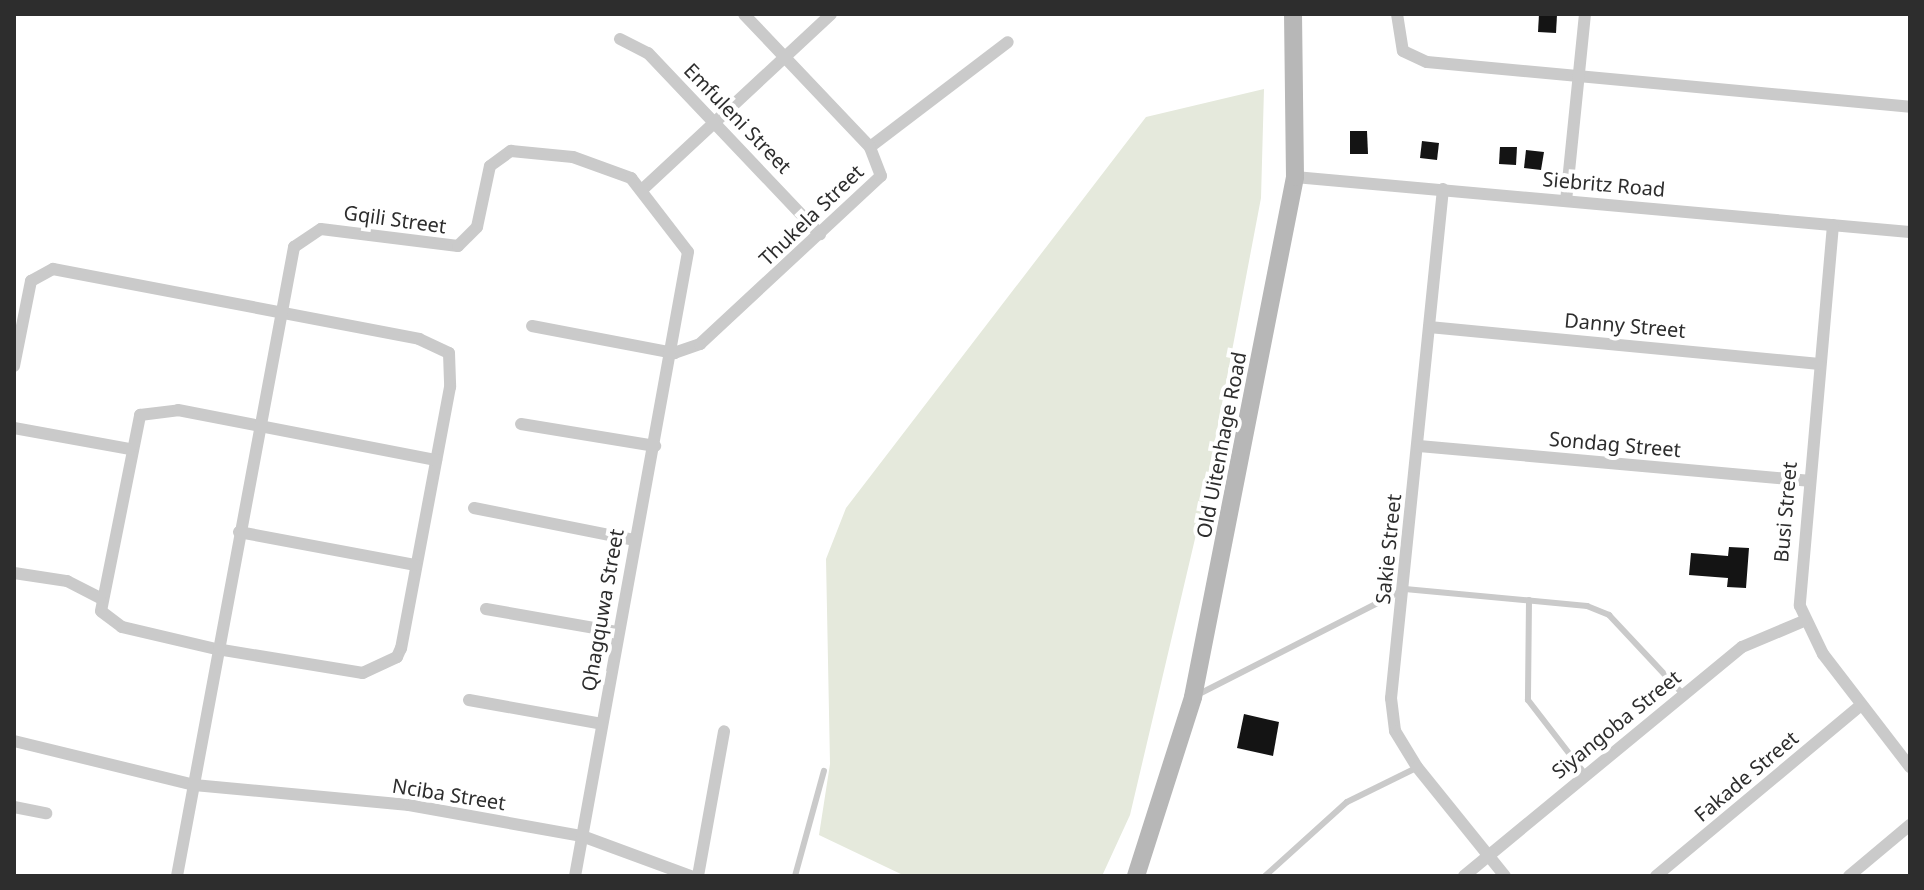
<!DOCTYPE html>
<html>
<head>
<meta charset="utf-8">
<style>
	body { margin:0 }
	#map { position:relative; width:1924px; height:890px; overflow:hidden; background:#fff; font-family:"Noto Sans",sans-serif }
	div>[style] { position:absolute }
	[style*='--x'] { left:calc(var(--x)*1px); top:calc(var(--y)*1px); width:calc(var(--w)*1px); rotate:calc(var(--a)*1deg) }
	.green>* { inset:0; background:#e5e9dc }
	.building>* { inset:0; background:#141414 }
	.lane>* { height:6px; margin:-3px; padding:0 3px; transform-origin:3px; border-radius:3px; background:#cacaca }
	.street>* { height:12px; margin:-6px; padding:0 6px; transform-origin:6px; border-radius:6px; background:#cacaca }
	.secondary>* { height:18px; margin:-9px; padding:0 9px; transform-origin:9px; border-radius:9px; background:#b7b7b7 }
	span { translate:-50% -50%; white-space:nowrap; text-align:center; line-height:1.15; -webkit-text-stroke:8px #fff; paint-order:stroke }
	.street-label { font-size:20px; color:#2d2d2d }
	.frame { position:absolute; inset:0; border:16px solid #2d2d2d; pointer-events:none }
</style>
</head>
<body>
<div id="map">
	<div class="green">
		<div style="clip-path:polygon(1264px 89px,1261px 198px,1202px 509px,1130px 815px,1102px 876px,905px 876px,819px 835px,830px 764px,826px 559px,846px 508px,1146px 117px)"></div>
	</div>
	<div class="building">
		<div style="clip-path:polygon(1539px 14px,1557px 15px,1556px 33px,1538px 32px)"></div>
		<div style="clip-path:polygon(1350px 131px,1367px 131px,1368px 154px,1350px 154px)"></div>
		<div style="clip-path:polygon(1422px 141px,1439px 143px,1437px 160px,1420px 158px)"></div>
		<div style="clip-path:polygon(1500px 147px,1517px 147px,1516px 165px,1499px 164px)"></div>
		<div style="clip-path:polygon(1526px 150px,1544px 152px,1541px 170px,1524px 168px)"></div>
		<div style="clip-path:polygon(1729px 547px,1749px 548px,1746px 588px,1727px 587px,1728px 578px,1689px 575px,1691px 553px,1728px 556px)"></div>
		<div style="clip-path:polygon(1244px 714px,1279px 722px,1273px 756px,1237px 748px)"></div>
	</div>
	<div class="lane">
		<div style="--x:1529;--y:600;--w:100;--a:90.6"></div>
		<div style="--x:1528;--y:700;--w:93;--a:52.4"></div>
		<div style="--x:1197;--y:695;--w:233;--a:-27"></div>
		<div style="--x:1405;--y:589;--w:183;--a:5.3"></div>
		<div style="--x:1587;--y:606;--w:24;--a:22"></div>
		<div style="--x:1609;--y:615;--w:108;--a:46.9"></div>
		<div style="--x:795;--y:876;--w:109;--a:-74.6"></div>
		<div style="--x:1265;--y:876;--w:110;--a:-42.1"></div>
		<div style="--x:1347;--y:802;--w:77;--a:-26.2"></div>
	</div>
	<div class="street">
		<div style="--x:1397;--y:14;--w:37;--a:81"></div>
		<div style="--x:1403;--y:51;--w:26;--a:25"></div>
		<div style="--x:1427;--y:62;--w:485;--a:5.3"></div>
		<div style="--x:620;--y:39;--w:31;--a:27"></div>
		<div style="--x:648;--y:53;--w:250;--a:46.5"></div>
		<div style="--x:870;--y:147;--w:173;--a:-37.3"></div>
		<div style="--x:1295;--y:177;--w:617;--a:5.11"></div>
		<div style="--x:644;--y:188;--w:255;--a:-42.9"></div>
		<div style="--x:1443;--y:189;--w:512;--a:95.83"></div>
		<div style="--x:1391;--y:698;--w:33;--a:83"></div>
		<div style="--x:1395;--y:731;--w:42;--a:58.6"></div>
		<div style="--x:1417;--y:767;--w:140;--a:51.1"></div>
		<div style="--x:1566;--y:201;--w:188;--a:-84.2"></div>
		<div style="--x:1833;--y:225;--w:382;--a:95"></div>
		<div style="--x:1800;--y:606;--w:53;--a:64.4"></div>
		<div style="--x:1823;--y:654;--w:143;--a:52.4"></div>
		<div style="--x:532;--y:326;--w:145;--a:10.8"></div>
		<div style="--x:674;--y:353;--w:28;--a:-19"></div>
		<div style="--x:700;--y:344;--w:247;--a:-42.9"></div>
		<div style="--x:881;--y:176;--w:31;--a:-111"></div>
		<div style="--x:870;--y:147;--w:183;--a:-133.5"></div>
		<div style="--x:1429;--y:327;--w:390;--a:5.4"></div>
		<div style="--x:14;--y:366;--w:87;--a:-78.7"></div>
		<div style="--x:31;--y:281;--w:25;--a:-29"></div>
		<div style="--x:53;--y:269;--w:373;--a:10.8"></div>
		<div style="--x:419;--y:339;--w:33;--a:25"></div>
		<div style="--x:449;--y:353;--w:34;--a:88"></div>
		<div style="--x:450;--y:387;--w:266;--a:100.6"></div>
		<div style="--x:401;--y:648;--w:10;--a:114"></div>
		<div style="--x:397;--y:657;--w:38;--a:155"></div>
		<div style="--x:363;--y:673;--w:149;--a:-170.7"></div>
		<div style="--x:216;--y:649;--w:97;--a:-166.8"></div>
		<div style="--x:122;--y:627;--w:26;--a:-143"></div>
		<div style="--x:101;--y:611;--w:200;--a:-78.7"></div>
		<div style="--x:140;--y:415;--w:38;--a:-7"></div>
		<div style="--x:178;--y:410;--w:263;--a:11"></div>
		<div style="--x:521;--y:424;--w:136;--a:9.3"></div>
		<div style="--x:14;--y:428;--w:117;--a:10.3"></div>
		<div style="--x:1419;--y:446;--w:391;--a:5.1"></div>
		<div style="--x:474;--y:508;--w:163;--a:11.3"></div>
		<div style="--x:239;--y:532;--w:180;--a:10.6"></div>
		<div style="--x:14;--y:573;--w:54;--a:8.6"></div>
		<div style="--x:67;--y:581;--w:37;--a:27"></div>
		<div style="--x:486;--y:609;--w:134;--a:9.9"></div>
		<div style="--x:469;--y:700;--w:135;--a:10.2"></div>
		<div style="--x:14;--y:741;--w:185;--a:13.7"></div>
		<div style="--x:194;--y:785;--w:216;--a:5.3"></div>
		<div style="--x:409;--y:805;--w:176;--a:10.2"></div>
		<div style="--x:582;--y:836;--w:116;--a:20.2"></div>
		<div style="--x:14;--y:807;--w:33;--a:11"></div>
		<div style="--x:177;--y:876;--w:640;--a:-79.46"></div>
		<div style="--x:294;--y:247;--w:32;--a:-34"></div>
		<div style="--x:321;--y:229;--w:138;--a:7.1"></div>
		<div style="--x:458;--y:246;--w:27;--a:-45"></div>
		<div style="--x:477;--y:227;--w:62;--a:-78"></div>
		<div style="--x:490;--y:166;--w:26;--a:-36"></div>
		<div style="--x:511;--y:151;--w:62;--a:5.5"></div>
		<div style="--x:573;--y:157;--w:62;--a:19.9"></div>
		<div style="--x:631;--y:178;--w:93;--a:52.4"></div>
		<div style="--x:688;--y:252;--w:634;--a:100.26"></div>
		<div style="--x:698;--y:876;--w:147;--a:-79.8"></div>
		<div style="--x:1464;--y:876;--w:360;--a:-39.5"></div>
		<div style="--x:1742;--y:647;--w:67;--a:-22.8"></div>
		<div style="--x:1656;--y:876;--w:266;--a:-39.8"></div>
		<div style="--x:1849;--y:876;--w:80;--a:-39.9"></div>
	</div>
	<div class="secondary">
		<div style="--x:1136;--y:876;--w:188;--a:-72.3"></div>
		<div style="--x:1193;--y:697;--w:530;--a:-78.9"></div>
		<div style="--x:1295;--y:177;--w:163;--a:-90.7"></div>
	</div>
	<div class="street-label">
		<span style="left:738px;top:118px;rotate:46deg">Emfuleni Street</span>
		<span style="left:1604px;top:184px;rotate:5deg">Siebritz Road</span>
		<span style="left:811px;top:215px;rotate:-44deg">Thukela Street</span>
		<span style="left:395px;top:219px;rotate:8deg">Gqili Street</span>
		<span style="left:1625px;top:325px;rotate:5deg">Danny Street</span>
		<span style="left:1615px;top:444px;rotate:5deg">Sondag Street</span>
		<span style="left:1221px;top:445px;rotate:-79deg">Old Uitenhage Road</span>
		<span style="left:1785px;top:512px;rotate:-85deg">Busi Street</span>
		<span style="left:1388px;top:549px;rotate:-84deg">Sakie Street</span>
		<span style="left:602px;top:610px;rotate:-80deg">Qhagquwa Street</span>
		<span style="left:1616px;top:724px;rotate:-39deg">Siyangoba Street</span>
		<span style="left:1746px;top:776px;rotate:-40deg">Fakade Street</span>
		<span style="left:449px;top:794px;rotate:9deg">Nciba Street</span>
	</div>
	<div class="frame"></div>
</div>
</body>
</html>
